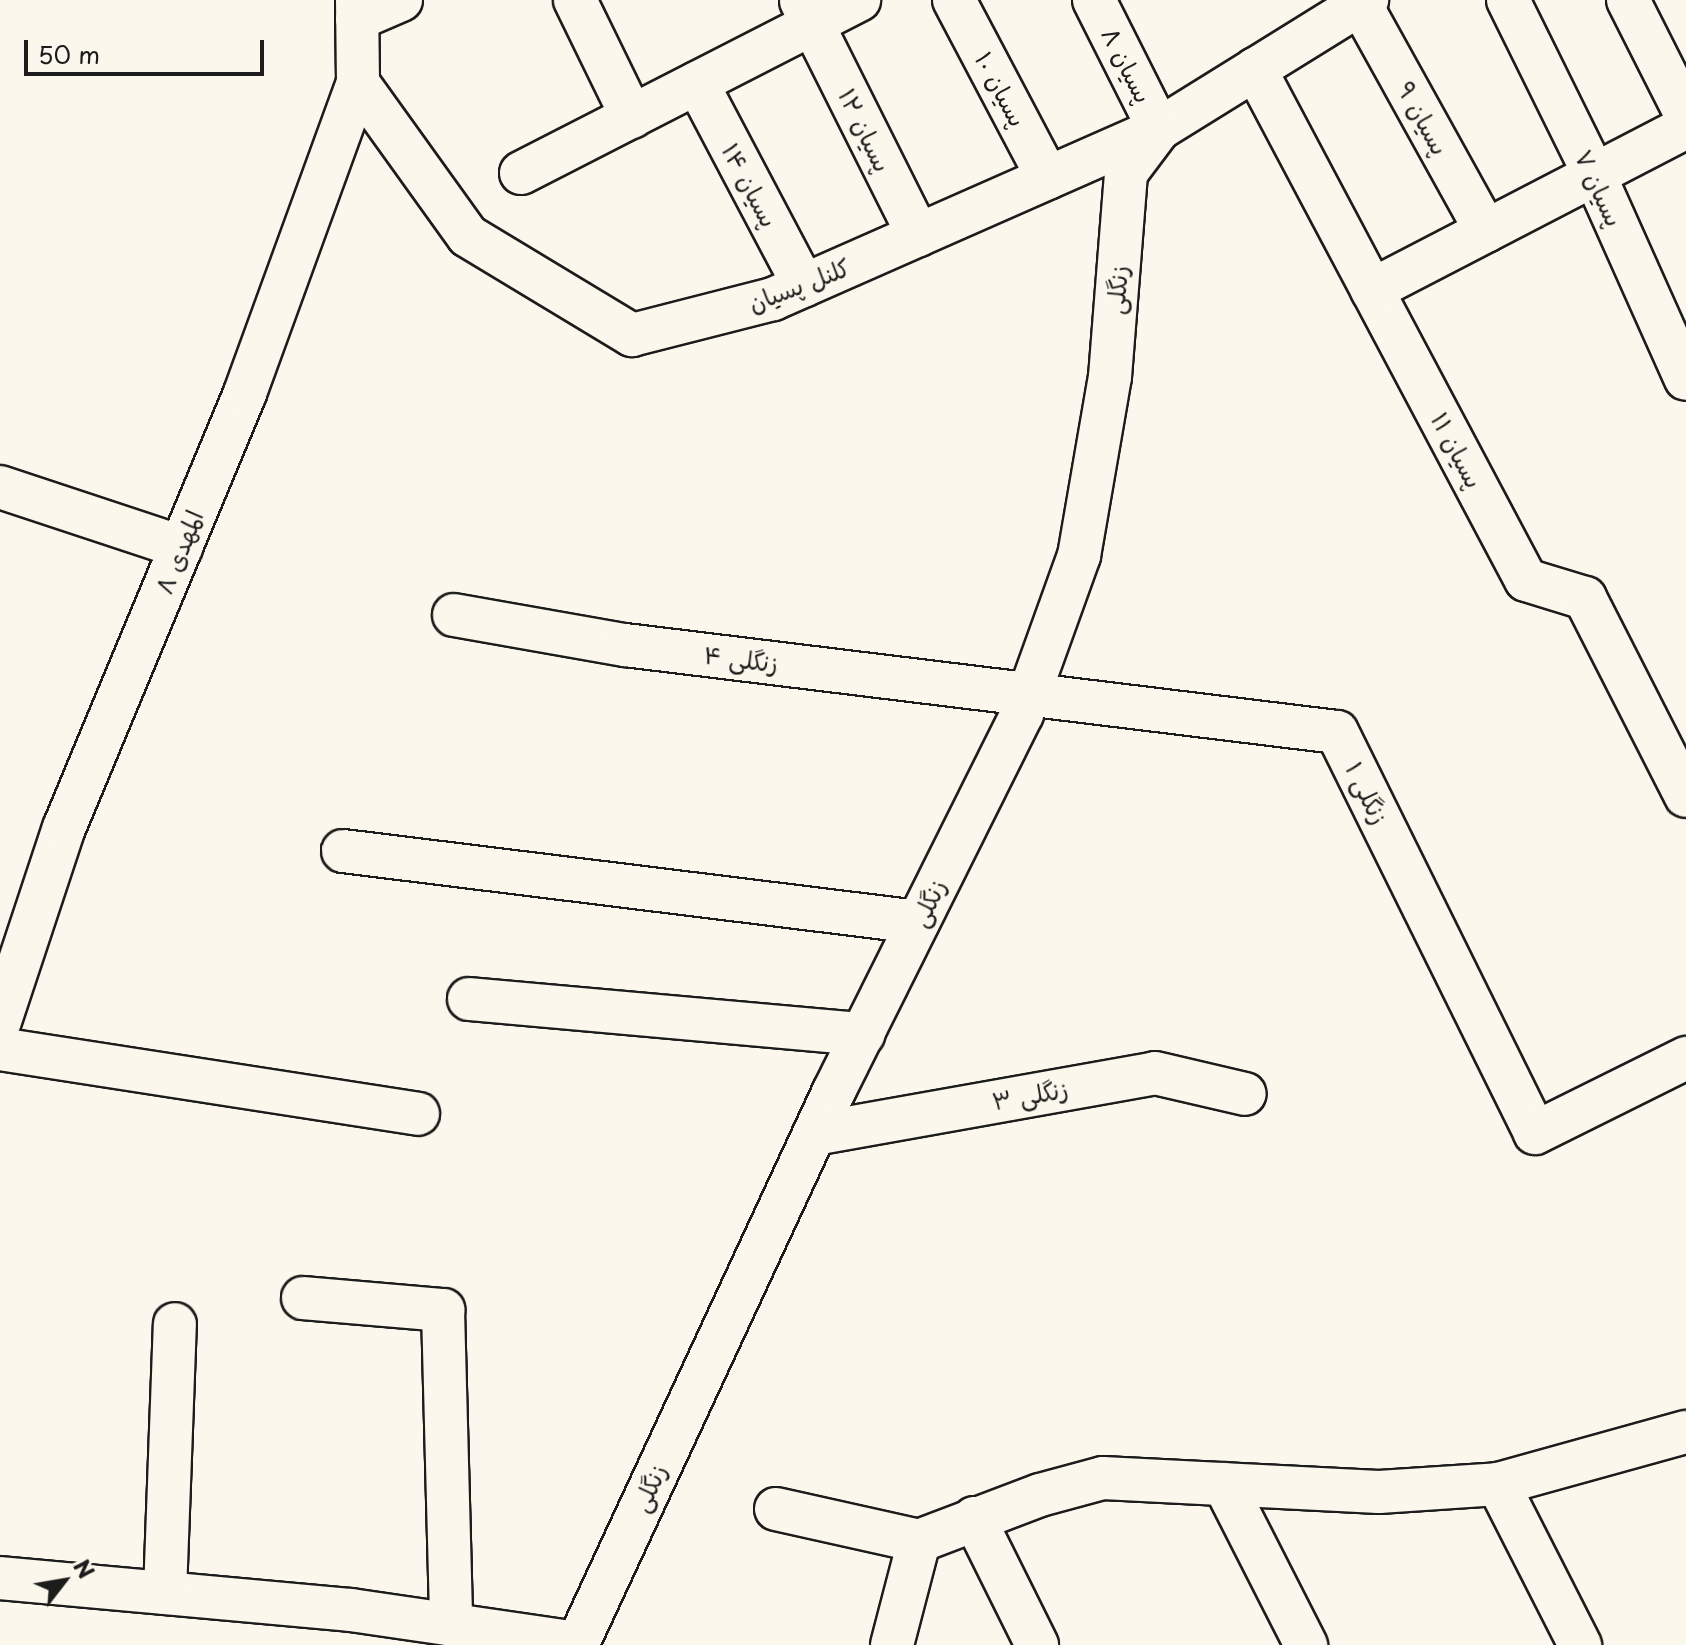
<!DOCTYPE html>
<html>
<head>
<meta charset="utf-8">
<style>
	body { margin:0 }
	#map { position:relative; width:1686px; height:1645px; overflow:hidden; background:#fbf7ec; font-family:"Playpen Sans","Playpen Sans Arabic",sans-serif }
	div>[style] { position:absolute }
	[style*='--x'] { left:calc(var(--x)*1px); top:calc(var(--y)*1px); width:calc(var(--w)*1px); rotate:calc(var(--a)*1deg) }
	.roads { filter:drop-shadow(2px 0 #1c1c1c) drop-shadow(-2px 0 #1c1c1c) drop-shadow(0 2px #1c1c1c) drop-shadow(0 -2px #1c1c1c) }
	.minor>* { height:42px; margin:-21px; padding:0 21px; transform-origin:21px; border-radius:21px; background:#fbf7ec }
	span { translate:-50% -50%; white-space:nowrap; text-align:center; line-height:1.15; -webkit-text-stroke:6px #fbf7ec; paint-order:stroke }
	.street-label { font-size:24px; color:#1c1c1c }
	.north { position:absolute; left:24px; top:1541px; width:80px; height:80px; -webkit-text-stroke:6px #fbf7ec; paint-order:stroke; rotate:59deg; font-size:22px; font-weight:700; line-height:32px; text-align:center; color:#1c1c1c }
	.north::after { content:''; display:block; margin:auto; width:28px; height:36px; background:#1c1c1c; clip-path:polygon(50% 0,100% 100%,50% 72%,0 100%) }
	.scale { position:absolute; left:24px; top:40px; width:240px; height:36px; box-sizing:border-box; border:4px solid #1c1c1c; border-top:0; padding-left:10px; font-size:24px; line-height:28px; white-space:nowrap; color:#1c1c1c; -webkit-text-stroke:6px #fbf7ec; paint-order:stroke }
</style>
</head>
<body>
<div id="map">
	<div class="roads">
		<div class="minor">
			<div style="--x:357;--y:0;--w:83;--a:89.3"></div>
			<div style="--x:358;--y:83;--w:188;--a:54.3"></div>
			<div style="--x:468;--y:236;--w:192;--a:31.1"></div>
			<div style="--x:632;--y:335;--w:146;--a:-14.3"></div>
			<div style="--x:773;--y:299;--w:422;--a:-23.8"></div>
			<div style="--x:1159;--y:129;--w:245;--a:-31.8"></div>
			<div style="--x:575;--y:0;--w:130;--a:64"></div>
			<div style="--x:954;--y:0;--w:201;--a:62.2"></div>
			<div style="--x:1094;--y:0;--w:144;--a:63.3"></div>
			<div style="--x:1358;--y:0;--w:264;--a:61"></div>
			<div style="--x:1508;--y:0;--w:196;--a:63.7"></div>
			<div style="--x:1595;--y:176;--w:222;--a:65.9"></div>
			<div style="--x:1628;--y:0;--w:129;--a:63.2"></div>
			<div style="--x:801;--y:1;--w:262;--a:63.4"></div>
			<div style="--x:357;--y:19;--w:48;--a:-23.4"></div>
			<div style="--x:1255;--y:69;--w:578;--a:62.06"></div>
			<div style="--x:1526;--y:580;--w:62;--a:17"></div>
			<div style="--x:1585;--y:598;--w:222;--a:63"></div>
			<div style="--x:697;--y:83;--w:229;--a:62.2"></div>
			<div style="--x:521;--y:173;--w:380;--a:-27.1"></div>
			<div style="--x:1372;--y:290;--w:354;--a:-27.4"></div>
			<div style="--x:0;--y:487;--w:191;--a:18.3"></div>
			<div style="--x:454;--y:615;--w:174;--a:10"></div>
			<div style="--x:625;--y:645;--w:717;--a:6.97"></div>
			<div style="--x:1337;--y:732;--w:447;--a:63.7"></div>
			<div style="--x:1535;--y:1133;--w:169;--a:-26.4"></div>
			<div style="--x:343;--y:851;--w:579;--a:7.04"></div>
			<div style="--x:469;--y:999;--w:396;--a:5.1"></div>
			<div style="--x:0;--y:1021;--w:203;--a:-71.7"></div>
			<div style="--x:64;--y:828;--w:471;--a:-67.4"></div>
			<div style="--x:245;--y:393;--w:330;--a:-70"></div>
			<div style="--x:0;--y:1049;--w:423;--a:8.8"></div>
			<div style="--x:814;--y:1134;--w:346;--a:-10.1"></div>
			<div style="--x:1155;--y:1073;--w:92;--a:13.1"></div>
			<div style="--x:303;--y:1298;--w:141;--a:4.9"></div>
			<div style="--x:443;--y:1310;--w:315;--a:88.5"></div>
			<div style="--x:1224;--y:1484;--w:181;--a:63"></div>
			<div style="--x:1498;--y:1484;--w:181;--a:63"></div>
			<div style="--x:776;--y:1509;--w:147;--a:12.6"></div>
			<div style="--x:919;--y:1541;--w:129;--a:-20.8"></div>
			<div style="--x:1040;--y:1495;--w:65;--a:-15.1"></div>
			<div style="--x:1103;--y:1478;--w:276;--a:2.9"></div>
			<div style="--x:1379;--y:1492;--w:119;--a:-3.8"></div>
			<div style="--x:1498;--y:1484;--w:195;--a:-15.5"></div>
			<div style="--x:974;--y:1518;--w:142;--a:63.6"></div>
			<div style="--x:0;--y:1578;--w:352;--a:5.2"></div>
			<div style="--x:351;--y:1610;--w:228;--a:8.3"></div>
			<div style="--x:165;--y:1593;--w:269;--a:-87.9"></div>
			<div style="--x:577;--y:1645;--w:611;--a:-65.11"></div>
			<div style="--x:834;--y:1091;--w:421;--a:-63.5"></div>
			<div style="--x:1022;--y:714;--w:168;--a:-70.2"></div>
			<div style="--x:1079;--y:556;--w:182;--a:-80.2"></div>
			<div style="--x:1110;--y:377;--w:205;--a:-85.5"></div>
			<div style="--x:1126;--y:173;--w:55;--a:-53.1"></div>
			<div style="--x:892;--y:1645;--w:107;--a:-75.4"></div>
		</div>
	</div>
	<div class="street-label">
		<span style="left:1127px;top:65px;rotate:63deg">پسیان ۸</span>
		<span style="left:1001px;top:89px;rotate:62deg">پسیان ۱۰</span>
		<span style="left:1423px;top:118px;rotate:61deg">پسیان ۹</span>
		<span style="left:865px;top:130px;rotate:64deg">پسیان ۱۲</span>
		<span style="left:750px;top:185px;rotate:62deg">پسیان ۱۴</span>
		<span style="left:1599px;top:188px;rotate:65deg">پسیان ۷</span>
		<span style="left:799px;top:285px;rotate:-21deg">کلنل پسیان</span>
		<span style="left:1117px;top:290px;rotate:-85deg">زنگلی</span>
		<span style="left:1457px;top:450px;rotate:62deg">پسیان ۱۱</span>
		<span style="left:179px;top:552px;rotate:-68deg">المهدی ۸</span>
		<span style="left:741px;top:659px;rotate:7deg">زنگلی ۴</span>
		<span style="left:1367px;top:793px;rotate:64deg">زنگلی ۱</span>
		<span style="left:928px;top:903px;rotate:-64deg">زنگلی</span>
		<span style="left:1030px;top:1095px;rotate:-10deg">زنگلی ۳</span>
		<span style="left:649px;top:1488px;rotate:-65deg">زنگلی</span>
	</div>
	<div class="north">N</div>
	<div class="scale">50 m</div>
</div>
</body>
</html>
